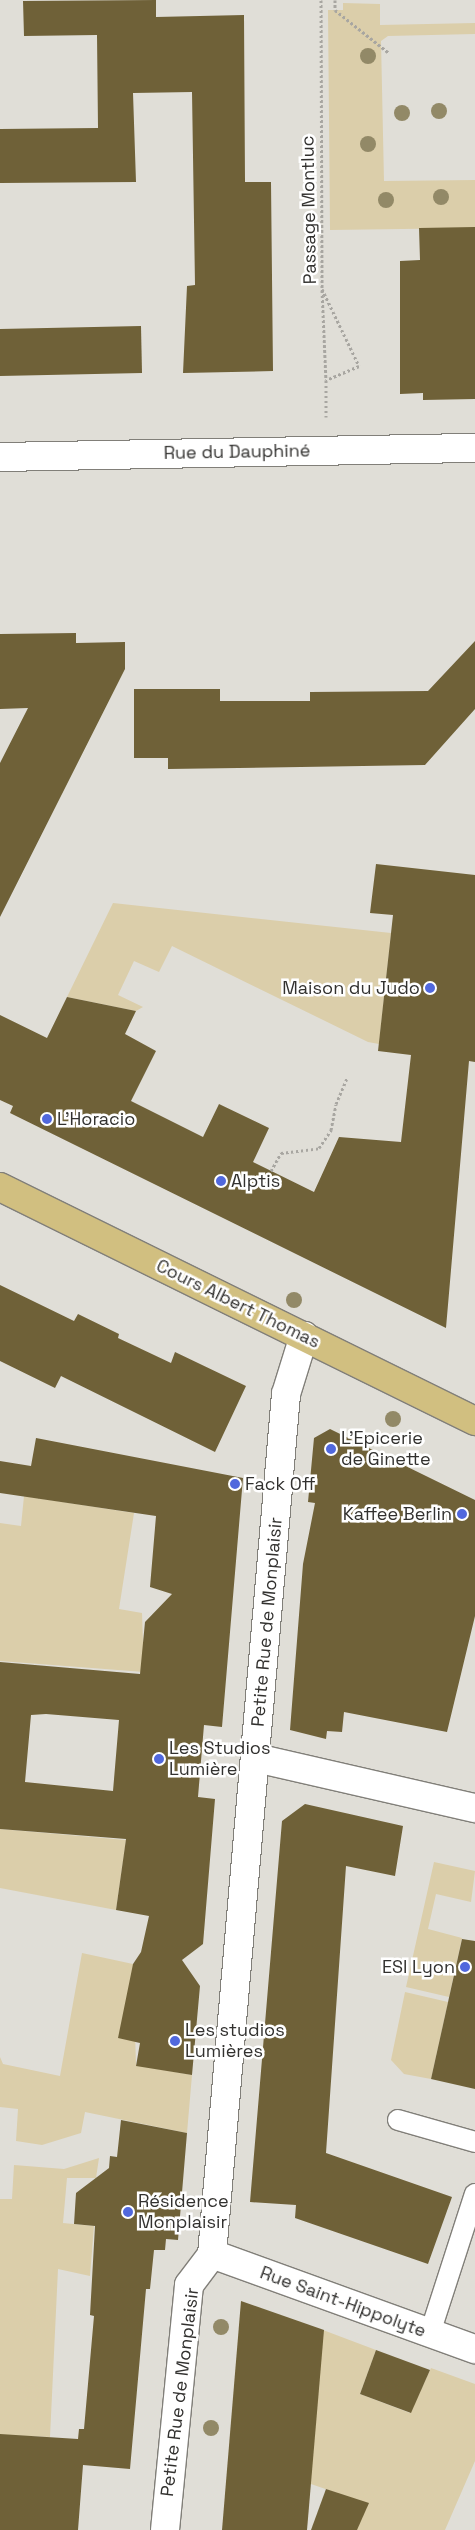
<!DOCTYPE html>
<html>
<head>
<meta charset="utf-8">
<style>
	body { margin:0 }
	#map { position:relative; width:475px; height:2530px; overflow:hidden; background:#e0ded7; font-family:"Space Grotesk",sans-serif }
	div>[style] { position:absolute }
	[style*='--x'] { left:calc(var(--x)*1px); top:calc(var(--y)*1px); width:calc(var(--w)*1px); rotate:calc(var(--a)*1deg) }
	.green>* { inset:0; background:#dbceaa }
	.building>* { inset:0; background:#6f6138 }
	.path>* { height:3px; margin-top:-1.5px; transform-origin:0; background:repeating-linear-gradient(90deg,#a8a6a1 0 2.5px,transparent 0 5px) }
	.roads { filter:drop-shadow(1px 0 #817f79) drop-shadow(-1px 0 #817f79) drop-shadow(0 1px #817f79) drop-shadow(0 -1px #817f79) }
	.lane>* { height:20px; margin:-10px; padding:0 10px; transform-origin:10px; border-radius:10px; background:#fff }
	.street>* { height:28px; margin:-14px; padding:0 14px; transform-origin:14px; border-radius:14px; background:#fff }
	.secondary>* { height:28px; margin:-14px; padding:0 14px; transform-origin:14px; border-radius:14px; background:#fff }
	.primary>* { height:28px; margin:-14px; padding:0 14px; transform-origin:14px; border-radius:14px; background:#d1bf80 }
	.trees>* { width:16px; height:16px; margin:-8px; border-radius:50%; background:#928967 }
	.dots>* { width:14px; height:14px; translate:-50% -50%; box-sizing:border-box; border:2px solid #fff; border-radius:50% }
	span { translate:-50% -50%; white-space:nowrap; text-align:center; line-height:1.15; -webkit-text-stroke:5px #fff; paint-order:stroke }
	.street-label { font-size:18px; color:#32312f }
	.poi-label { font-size:18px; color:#32312f }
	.right { translate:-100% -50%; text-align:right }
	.left { translate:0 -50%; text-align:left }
</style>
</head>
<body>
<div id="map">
	<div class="green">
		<div style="clip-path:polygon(343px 3px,380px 4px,380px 25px,475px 23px,475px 34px,388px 36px,381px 41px,384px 181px,475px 180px,475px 228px,330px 230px,328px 10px,343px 10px)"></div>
		<div style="clip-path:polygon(113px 903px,391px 933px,379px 1044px,368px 1042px,172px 946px,159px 972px,134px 961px,118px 995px,143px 1007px,136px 1011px,67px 997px)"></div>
		<div style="clip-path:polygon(24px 1496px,134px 1513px,119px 1609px,142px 1613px,144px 1672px,0 1661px,0 1523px,21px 1526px)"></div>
		<div style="clip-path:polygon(0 1829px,126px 1840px,116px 1910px,0 1888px)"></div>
		<div style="clip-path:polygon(434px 1862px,475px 1871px,471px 1902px,436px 1894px,428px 1929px,462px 1938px,449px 1997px,406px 1987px)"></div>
		<div style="clip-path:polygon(82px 1953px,133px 1964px,136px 2065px,192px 2075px,187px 2133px,85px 2112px,81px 2133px,42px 2145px,16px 2141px,18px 2109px,0 2107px,0 2057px,3px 2064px,60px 2076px)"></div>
		<div style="clip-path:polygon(405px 1992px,448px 2002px,431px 2079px,404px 2074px,391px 2060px)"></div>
		<div style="clip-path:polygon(99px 2158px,96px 2178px,67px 2178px,63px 2223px,94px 2226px,90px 2276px,58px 2269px,50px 2437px,0 2435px,0 2199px,12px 2199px,14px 2165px,64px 2169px)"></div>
		<div style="clip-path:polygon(323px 2330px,376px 2350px,360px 2394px,410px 2413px,431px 2368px,475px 2384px,475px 2461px,445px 2530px,357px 2530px,337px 2493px,282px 2474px)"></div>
	</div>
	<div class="building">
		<div style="clip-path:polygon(156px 0,156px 17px,244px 15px,245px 182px,271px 182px,273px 371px,183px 373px,187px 286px,195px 285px,192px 92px,133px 93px,136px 182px,0 183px,0 129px,98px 128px,97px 35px,24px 36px,23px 1px)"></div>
		<div style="clip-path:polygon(475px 227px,475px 399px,423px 400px,423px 393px,400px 394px,400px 261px,420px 260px,419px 228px)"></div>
		<div style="clip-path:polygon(141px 326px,142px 373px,0 376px,0 329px)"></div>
		<div style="clip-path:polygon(76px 633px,76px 643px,125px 642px,125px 669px,0 917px,0 763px,28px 708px,0 709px,0 634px)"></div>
		<div style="clip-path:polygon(475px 641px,475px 709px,425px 765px,168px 769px,168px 758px,134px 758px,134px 689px,220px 689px,220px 701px,310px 701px,310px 692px,428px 691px)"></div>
		<div style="clip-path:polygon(376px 864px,475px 875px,475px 1062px,469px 1061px,446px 1328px,10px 1113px,13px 1106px,0 1100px,0 1015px,47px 1038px,67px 997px,136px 1011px,125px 1034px,156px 1051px,131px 1101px,203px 1137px,219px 1104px,269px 1128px,253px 1162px,314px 1192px,339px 1137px,401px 1142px,411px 1055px,378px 1051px,393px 915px,370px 913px)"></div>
		<div style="clip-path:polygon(0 1285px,74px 1321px,78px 1314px,119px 1334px,118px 1338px,171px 1363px,175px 1352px,246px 1386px,215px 1452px,61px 1376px,55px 1388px,0 1361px)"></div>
		<div style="clip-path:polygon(330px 1429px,475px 1500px,475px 1616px,447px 1732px,344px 1712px,342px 1732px,327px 1731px,326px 1739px,290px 1730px,303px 1564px,315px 1503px,308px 1502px,314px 1438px)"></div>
		<div style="clip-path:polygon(evenodd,36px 1438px,243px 1478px,222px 1727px,204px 1725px,198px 1797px,215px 1799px,203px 1944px,182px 1960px,200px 1986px,192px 2075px,136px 2066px,140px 2043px,118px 2038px,133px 1964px,141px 1952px,149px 1916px,116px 1910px,126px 1839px,0 1829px,0 1662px,140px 1674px,145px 1622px,172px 1594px,150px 1587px,156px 1516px,0 1493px,0 1461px,31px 1466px,36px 1438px,46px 1714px,119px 1720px,113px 1791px,25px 1782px,31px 1715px,46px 1714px)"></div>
		<div style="clip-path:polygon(305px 1804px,403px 1826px,395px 1876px,346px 1866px,326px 2153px,452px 2197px,428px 2264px,295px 2218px,296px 2205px,250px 2202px,282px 1821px)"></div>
		<div style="clip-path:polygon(462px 1939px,475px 1941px,475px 2089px,431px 2079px)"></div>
		<div style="clip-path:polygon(121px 2120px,187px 2133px,178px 2240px,166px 2239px,165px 2250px,154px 2250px,150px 2289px,146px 2289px,130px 2469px,83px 2465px,78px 2530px,0 2530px,0 2434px,78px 2439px,79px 2429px,84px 2429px,94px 2316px,90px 2315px,95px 2226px,74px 2224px,76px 2193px,109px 2168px,110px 2156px,117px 2157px)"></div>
		<div style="clip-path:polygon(241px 2301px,324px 2330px,307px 2530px,222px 2530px)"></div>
		<div style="clip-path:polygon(376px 2350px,430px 2370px,411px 2413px,360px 2394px)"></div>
		<div style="clip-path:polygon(326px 2489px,369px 2503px,357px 2530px,311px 2530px)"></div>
	</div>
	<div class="path">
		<div style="--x:321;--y:0;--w:289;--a:89.8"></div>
		<div style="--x:322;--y:289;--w:85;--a:64.3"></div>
		<div style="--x:359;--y:366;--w:36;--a:157"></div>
		<div style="--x:326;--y:380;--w:37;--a:90"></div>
		<div style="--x:335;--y:0;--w:10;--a:90"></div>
		<div style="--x:335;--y:10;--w:69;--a:38.5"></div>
		<div style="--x:322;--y:290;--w:90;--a:87.5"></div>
		<div style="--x:271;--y:1171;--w:21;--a:-61"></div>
		<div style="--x:281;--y:1153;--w:38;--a:-7"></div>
		<div style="--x:319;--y:1148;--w:22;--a:-56"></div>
		<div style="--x:331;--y:1130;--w:26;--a:-79"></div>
		<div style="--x:336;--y:1104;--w:28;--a:-67"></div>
	</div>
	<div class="roads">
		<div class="lane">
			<div style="--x:398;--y:2120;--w:80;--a:15.9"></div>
			<div style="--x:430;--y:2333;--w:146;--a:-72.1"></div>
		</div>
		<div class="street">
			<div style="--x:256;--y:1758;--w:225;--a:12.9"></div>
			<div style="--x:212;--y:2254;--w:280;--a:19.9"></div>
			<div style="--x:165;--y:2530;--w:246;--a:-84.4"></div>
			<div style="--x:189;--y:2285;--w:39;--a:-53"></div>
			<div style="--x:212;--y:2254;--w:863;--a:-85.08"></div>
			<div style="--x:286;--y:1394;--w:61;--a:-72.8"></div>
		</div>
		<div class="secondary">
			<div style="--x:0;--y:457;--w:475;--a:-1.1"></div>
		</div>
		<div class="primary">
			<div style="--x:0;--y:1187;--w:530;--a:26.23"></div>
		</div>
	</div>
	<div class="trees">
		<div style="left:368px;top:56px"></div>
		<div style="left:439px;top:111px"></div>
		<div style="left:402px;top:113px"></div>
		<div style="left:368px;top:144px"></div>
		<div style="left:441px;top:197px"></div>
		<div style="left:386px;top:200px"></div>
		<div style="left:294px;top:1300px"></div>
		<div style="left:393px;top:1419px"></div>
		<div style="left:221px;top:2327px"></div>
		<div style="left:211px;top:2428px"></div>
	</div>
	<div class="dots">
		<div style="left:430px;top:988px;background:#5168dd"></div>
		<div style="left:47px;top:1119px;background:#5168dd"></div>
		<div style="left:221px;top:1181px;background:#5168dd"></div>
		<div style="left:331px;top:1449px;background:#5168dd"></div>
		<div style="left:235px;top:1484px;background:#5168dd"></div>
		<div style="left:462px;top:1514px;background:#5168dd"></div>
		<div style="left:159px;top:1759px;background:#5168dd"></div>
		<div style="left:465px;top:1967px;background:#5168dd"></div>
		<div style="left:175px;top:2041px;background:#5168dd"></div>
		<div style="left:128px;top:2212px;background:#5168dd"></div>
	</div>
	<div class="street-label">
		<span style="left:309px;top:210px;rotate:-91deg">Passage Montluc</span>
		<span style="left:237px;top:452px;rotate:-1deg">Rue du Dauphiné</span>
		<span style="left:238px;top:1304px;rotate:26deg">Cours Albert Thomas</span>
		<span style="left:267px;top:1622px;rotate:-85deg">Petite Rue de Monplaisir</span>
		<span style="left:343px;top:2302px;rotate:20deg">Rue Saint-Hippolyte</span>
		<span style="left:180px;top:2392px;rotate:-83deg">Petite Rue de Monplaisir</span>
	</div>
	<div class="poi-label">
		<span class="right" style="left:420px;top:988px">Maison du Judo</span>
		<span class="left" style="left:57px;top:1119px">L'Horacio</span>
		<span class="left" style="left:231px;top:1181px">Alptis</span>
		<span class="left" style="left:341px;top:1449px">L'Epicerie<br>de Ginette</span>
		<span class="left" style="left:245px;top:1484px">Fack Off</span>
		<span class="right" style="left:452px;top:1514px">Kaffee Berlin</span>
		<span class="left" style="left:169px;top:1759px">Les Studios<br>Lumière</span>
		<span class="right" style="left:455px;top:1967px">ESI Lyon</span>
		<span class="left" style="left:185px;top:2041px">Les studios<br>Lumières</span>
		<span class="left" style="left:138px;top:2212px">Résidence<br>Monplaisir</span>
	</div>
</div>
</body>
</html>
